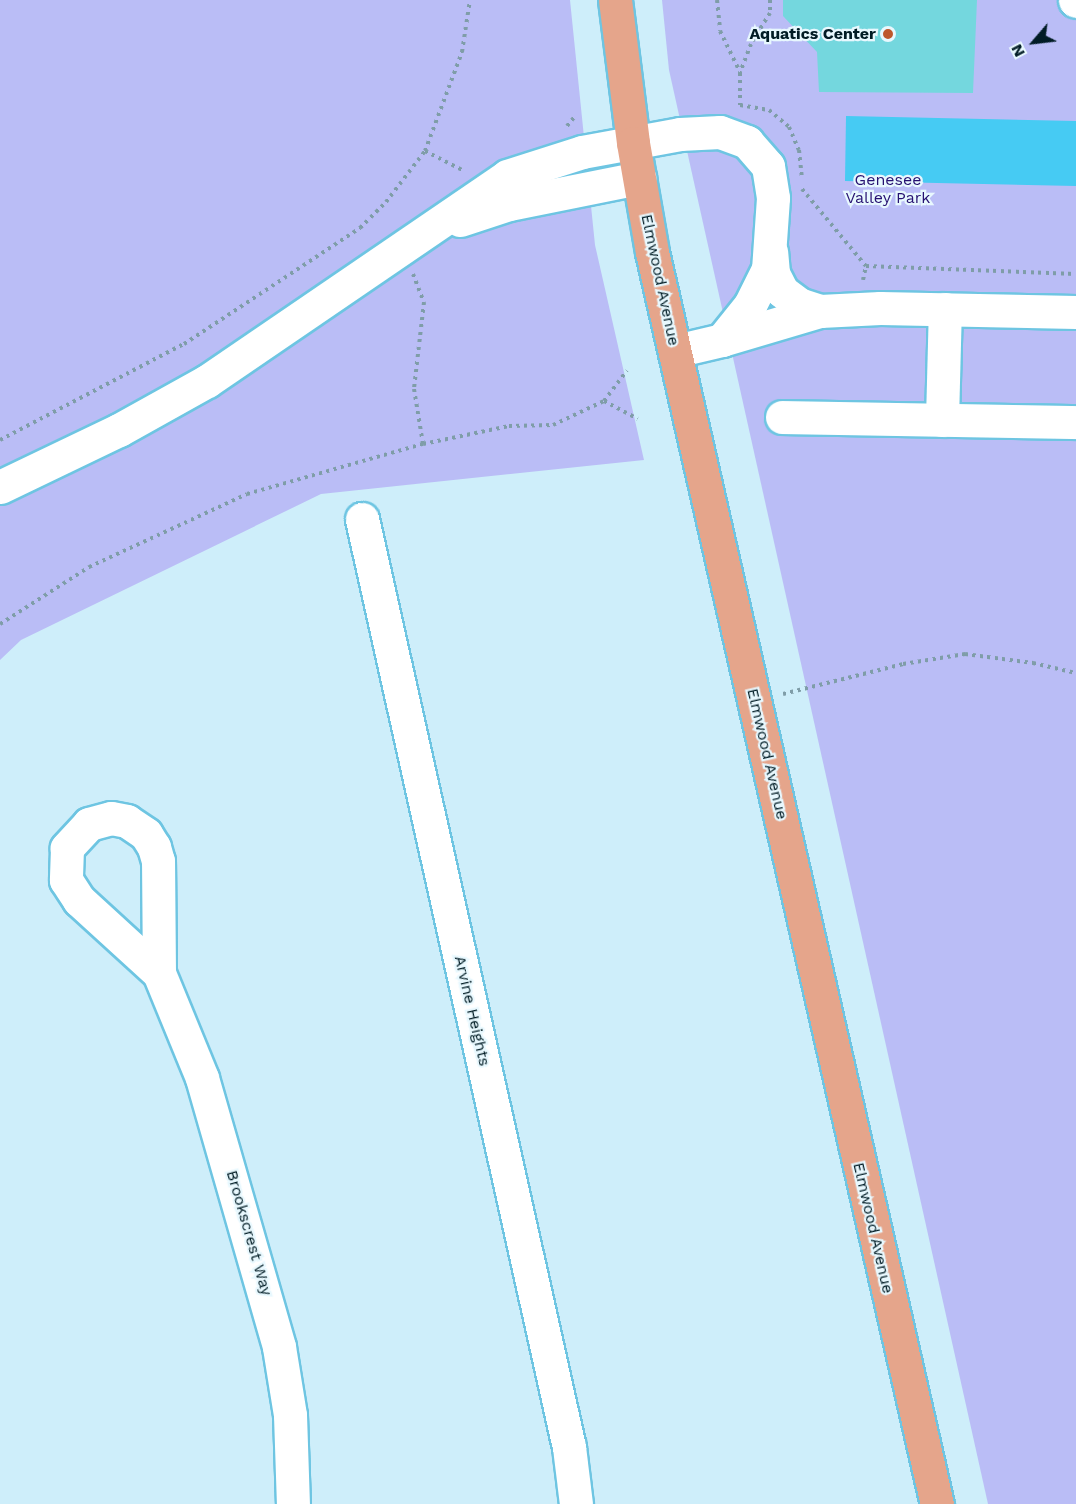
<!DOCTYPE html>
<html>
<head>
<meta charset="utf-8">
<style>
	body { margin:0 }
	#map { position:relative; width:1076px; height:1504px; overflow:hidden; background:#ceeefa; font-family:"Work Sans",sans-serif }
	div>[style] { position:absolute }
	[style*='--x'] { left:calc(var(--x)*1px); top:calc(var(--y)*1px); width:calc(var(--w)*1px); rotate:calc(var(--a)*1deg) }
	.green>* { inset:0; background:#babdf6 }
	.water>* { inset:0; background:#46cbf3 }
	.building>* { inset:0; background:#74d7de }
	.path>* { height:4px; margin-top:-2px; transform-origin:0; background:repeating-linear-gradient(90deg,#7f9da8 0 3px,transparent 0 7.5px) }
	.roads { filter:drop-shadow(2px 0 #6ec5e2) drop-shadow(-2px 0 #6ec5e2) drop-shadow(0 2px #6ec5e2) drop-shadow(0 -2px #6ec5e2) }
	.minor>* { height:33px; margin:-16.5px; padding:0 16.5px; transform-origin:16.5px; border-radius:16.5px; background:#fff }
	.major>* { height:33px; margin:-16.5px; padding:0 16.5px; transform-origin:16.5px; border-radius:16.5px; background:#e5a58b }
	.dots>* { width:16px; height:16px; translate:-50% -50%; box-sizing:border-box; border:3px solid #e8f8fe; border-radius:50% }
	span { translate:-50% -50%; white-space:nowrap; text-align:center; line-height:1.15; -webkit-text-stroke:4.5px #e8f8fe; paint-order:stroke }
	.poi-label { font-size:16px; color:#011c25; font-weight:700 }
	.right { translate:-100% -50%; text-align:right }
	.park-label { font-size:16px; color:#261171 }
	.street-label { font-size:16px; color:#011c25 }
	.north { position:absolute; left:1004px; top:12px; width:60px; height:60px; -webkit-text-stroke:4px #e8f8fe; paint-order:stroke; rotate:242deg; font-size:16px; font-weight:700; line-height:24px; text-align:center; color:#011c25 }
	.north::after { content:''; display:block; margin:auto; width:21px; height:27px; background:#011c25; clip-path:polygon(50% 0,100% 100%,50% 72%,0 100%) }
</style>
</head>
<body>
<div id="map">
	<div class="green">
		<div style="clip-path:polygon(0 0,570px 0,595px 245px,644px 460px,321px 494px,21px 640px,0 660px)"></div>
		<div style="clip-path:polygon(662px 0,1076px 0,1076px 1504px,988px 1504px,669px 70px)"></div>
	</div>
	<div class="water">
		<div style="clip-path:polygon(846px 116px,1076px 121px,1076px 186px,845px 181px)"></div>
	</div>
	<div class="building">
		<div style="clip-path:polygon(783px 0,977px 0,973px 93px,819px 92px,817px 52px,783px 16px)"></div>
	</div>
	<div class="path">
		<div style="--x:717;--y:0;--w:31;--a:84"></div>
		<div style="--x:720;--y:31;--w:46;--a:64"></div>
		<div style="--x:770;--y:0;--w:13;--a:90"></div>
		<div style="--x:770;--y:13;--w:36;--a:122"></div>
		<div style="--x:751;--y:44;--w:31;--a:111"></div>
		<div style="--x:740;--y:73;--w:32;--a:90"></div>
		<div style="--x:740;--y:105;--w:29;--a:10"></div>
		<div style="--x:769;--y:110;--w:26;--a:40"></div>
		<div style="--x:789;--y:127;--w:25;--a:67"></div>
		<div style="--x:799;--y:150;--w:27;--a:84"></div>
		<div style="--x:567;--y:126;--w:13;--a:-51"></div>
		<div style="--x:425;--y:151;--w:44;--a:27.1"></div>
		<div style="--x:802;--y:189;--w:100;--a:50.3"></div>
		<div style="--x:866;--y:266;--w:210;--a:2.2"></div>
		<div style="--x:413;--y:274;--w:30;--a:69"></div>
		<div style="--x:424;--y:302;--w:88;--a:96.6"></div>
		<div style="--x:414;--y:389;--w:56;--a:80.7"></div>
		<div style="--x:863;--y:280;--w:14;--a:-78"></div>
		<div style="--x:604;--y:401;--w:38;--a:-53"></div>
		<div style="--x:0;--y:440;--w:208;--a:-27.6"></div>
		<div style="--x:184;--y:344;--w:211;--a:-33.4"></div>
		<div style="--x:360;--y:228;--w:37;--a:-45"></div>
		<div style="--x:386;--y:202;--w:64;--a:-52.6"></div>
		<div style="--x:425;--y:151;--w:106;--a:-69.5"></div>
		<div style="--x:462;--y:52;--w:53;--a:-81.3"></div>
		<div style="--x:0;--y:624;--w:106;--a:-32.6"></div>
		<div style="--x:89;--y:567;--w:174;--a:-24.8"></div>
		<div style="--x:247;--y:494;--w:183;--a:-15.9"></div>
		<div style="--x:423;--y:444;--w:88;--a:-11.8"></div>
		<div style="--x:509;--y:426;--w:44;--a:-1.3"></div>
		<div style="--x:553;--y:425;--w:56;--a:-25.2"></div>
		<div style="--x:604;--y:401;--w:38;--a:28"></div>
		<div style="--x:783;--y:694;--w:124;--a:-14"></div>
		<div style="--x:903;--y:664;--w:63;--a:-9.2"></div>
		<div style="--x:965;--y:654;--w:69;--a:7.5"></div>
		<div style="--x:1033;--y:663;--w:44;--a:13.1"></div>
	</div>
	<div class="roads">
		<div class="minor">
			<div style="--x:1075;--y:0;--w:1;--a:45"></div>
			<div style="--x:460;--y:220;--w:52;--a:-18.1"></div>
			<div style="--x:509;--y:204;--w:133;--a:-11.3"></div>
			<div style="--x:820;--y:311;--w:60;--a:-2.9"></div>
			<div style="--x:880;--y:308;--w:196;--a:1.2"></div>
			<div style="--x:722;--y:340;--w:102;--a:-16.5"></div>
			<div style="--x:820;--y:311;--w:22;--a:-162"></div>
			<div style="--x:799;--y:304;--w:21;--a:-143"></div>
			<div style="--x:782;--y:291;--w:20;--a:-117"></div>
			<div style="--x:773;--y:273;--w:21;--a:-95"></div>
			<div style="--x:782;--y:417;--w:294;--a:1"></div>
			<div style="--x:942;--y:420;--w:111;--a:-88.5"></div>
			<div style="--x:0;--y:487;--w:132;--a:-25.6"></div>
			<div style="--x:119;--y:430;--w:101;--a:-29.1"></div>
			<div style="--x:207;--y:381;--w:363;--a:-34.3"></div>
			<div style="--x:507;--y:176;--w:79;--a:-17.7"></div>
			<div style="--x:582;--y:152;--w:100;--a:-10.4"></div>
			<div style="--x:680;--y:134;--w:40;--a:-2.9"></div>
			<div style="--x:720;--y:132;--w:29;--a:20"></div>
			<div style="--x:747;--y:142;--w:32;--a:49"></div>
			<div style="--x:768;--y:166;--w:32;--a:81"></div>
			<div style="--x:773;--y:198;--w:71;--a:94"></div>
			<div style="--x:768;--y:269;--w:40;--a:116.6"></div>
			<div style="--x:750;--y:305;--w:45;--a:128.7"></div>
			<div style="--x:722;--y:340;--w:48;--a:166.8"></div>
			<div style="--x:362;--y:519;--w:951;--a:77.43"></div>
			<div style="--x:569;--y:1447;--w:57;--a:83"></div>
			<div style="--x:159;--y:973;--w:112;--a:-90.5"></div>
			<div style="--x:158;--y:861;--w:15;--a:-106"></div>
			<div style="--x:154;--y:847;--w:15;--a:-122"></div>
			<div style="--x:146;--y:834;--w:23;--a:-146"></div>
			<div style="--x:127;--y:821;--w:16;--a:-169"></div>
			<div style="--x:111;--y:818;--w:23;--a:165"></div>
			<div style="--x:89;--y:824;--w:33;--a:133"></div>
			<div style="--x:67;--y:848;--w:32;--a:92"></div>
			<div style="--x:66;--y:880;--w:24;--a:57"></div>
			<div style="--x:79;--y:900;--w:108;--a:42.4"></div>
			<div style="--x:159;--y:973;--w:113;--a:67.7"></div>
			<div style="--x:202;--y:1078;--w:280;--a:74"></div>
			<div style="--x:279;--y:1347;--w:69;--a:80.8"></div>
			<div style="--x:290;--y:1415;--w:89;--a:88.1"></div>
		</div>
		<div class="major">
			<div style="--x:615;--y:0;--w:144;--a:82.8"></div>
			<div style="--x:633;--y:143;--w:111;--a:80.1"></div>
			<div style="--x:652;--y:252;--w:1284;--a:77.18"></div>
		</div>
	</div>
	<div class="dots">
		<div style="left:888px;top:34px;background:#bd572c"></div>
	</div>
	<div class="poi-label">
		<span class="right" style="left:876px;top:34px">Aquatics Center</span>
	</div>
	<div class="park-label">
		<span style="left:888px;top:189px">Genesee<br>Valley Park</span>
	</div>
	<div class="street-label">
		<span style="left:660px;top:280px;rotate:78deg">Elmwood Avenue</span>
		<span style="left:767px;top:754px;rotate:77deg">Elmwood Avenue</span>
		<span style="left:472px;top:1011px;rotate:77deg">Arvine Heights</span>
		<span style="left:873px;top:1228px;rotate:77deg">Elmwood Avenue</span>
		<span style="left:249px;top:1233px;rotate:74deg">Brookscrest Way</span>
	</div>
	<div class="north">N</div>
</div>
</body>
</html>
